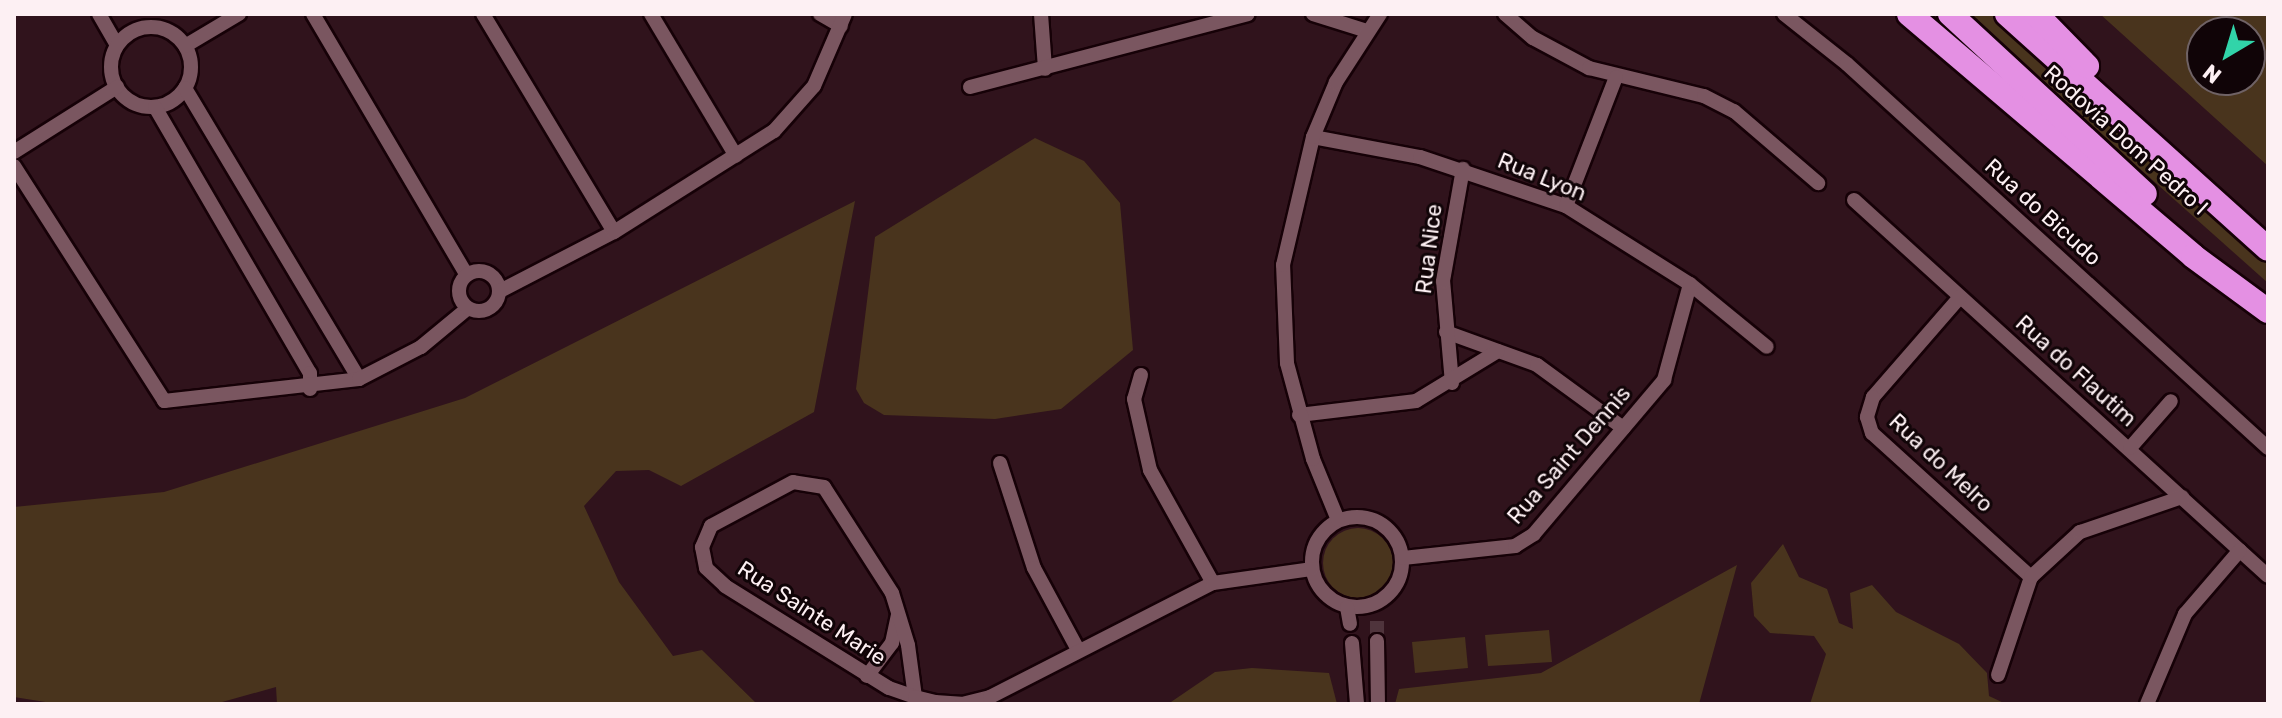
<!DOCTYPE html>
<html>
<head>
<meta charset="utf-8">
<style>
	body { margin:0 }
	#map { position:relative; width:2282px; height:718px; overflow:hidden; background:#30131c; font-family:Rubik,sans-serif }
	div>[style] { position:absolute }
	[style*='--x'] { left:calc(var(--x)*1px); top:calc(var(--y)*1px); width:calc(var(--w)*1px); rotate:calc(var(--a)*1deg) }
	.green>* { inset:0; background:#49341d }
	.round { border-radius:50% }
	.minor-tunnel>* { height:14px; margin-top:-7px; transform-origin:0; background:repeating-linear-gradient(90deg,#4f343c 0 14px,transparent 0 21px) }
	.roads { filter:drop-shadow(2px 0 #160107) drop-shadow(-2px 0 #160107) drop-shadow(0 2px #160107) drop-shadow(0 -2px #160107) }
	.minor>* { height:14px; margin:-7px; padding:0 7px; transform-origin:7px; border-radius:7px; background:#7a5660 }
	.minor>.ring { margin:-7px; padding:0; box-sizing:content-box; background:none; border:14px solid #7a5660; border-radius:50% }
	.motorway>* { height:24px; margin:-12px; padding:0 12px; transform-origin:12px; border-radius:12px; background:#e490e3 }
	span { translate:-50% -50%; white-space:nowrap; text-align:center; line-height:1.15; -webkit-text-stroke:6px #100407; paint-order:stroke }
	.street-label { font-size:22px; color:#fdf0f3 }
	.frame { position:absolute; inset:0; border:16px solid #fdf0f3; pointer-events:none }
	.north { position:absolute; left:2186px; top:16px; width:80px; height:80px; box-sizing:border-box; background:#100407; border:2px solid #6f6265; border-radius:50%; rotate:218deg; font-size:22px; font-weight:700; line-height:32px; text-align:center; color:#fdf0f3 }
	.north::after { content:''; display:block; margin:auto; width:28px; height:36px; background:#31d4a9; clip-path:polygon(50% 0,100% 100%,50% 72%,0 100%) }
</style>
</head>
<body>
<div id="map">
	<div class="green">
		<div style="clip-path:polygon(1966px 14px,1995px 14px,2268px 264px,2268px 283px)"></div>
		<div style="clip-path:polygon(evenodd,2100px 14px,2268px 14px,2268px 166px,2100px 14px,2202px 32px,2250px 32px,2250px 80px,2202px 80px,2202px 32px)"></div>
		<div style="clip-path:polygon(1035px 138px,1084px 161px,1120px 203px,1133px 350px,1061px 409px,995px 419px,884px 415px,864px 403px,856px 389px,875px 237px)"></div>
		<div style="clip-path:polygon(855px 201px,814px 412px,681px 486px,649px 470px,616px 471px,584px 506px,619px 582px,673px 656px,702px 650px,757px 704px,277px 704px,276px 687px,215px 704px,58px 704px,14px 697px,14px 507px,164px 492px,465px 398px)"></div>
		<div class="round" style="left:1323px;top:528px;width:70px;height:70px"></div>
		<div style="clip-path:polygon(1783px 544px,1799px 577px,1827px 589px,1839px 623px,1853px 629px,1850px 593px,1872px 585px,1896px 612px,1959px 644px,1987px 673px,1989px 696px,2006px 704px,1810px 704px,1826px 654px,1814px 636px,1770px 633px,1754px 616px,1751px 583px)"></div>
		<div style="clip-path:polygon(1737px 565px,1699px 704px,1395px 704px,1399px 689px,1541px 673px)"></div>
		<div style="clip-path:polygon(1549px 630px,1552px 662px,1488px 666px,1485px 635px)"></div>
		<div style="clip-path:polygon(1465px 637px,1468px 668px,1415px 673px,1412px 642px)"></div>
		<div style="clip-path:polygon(1252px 668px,1329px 673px,1337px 704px,1168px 704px,1215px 672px)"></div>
	</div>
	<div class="minor-tunnel">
		<div style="--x:1377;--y:621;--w:20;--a:90"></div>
	</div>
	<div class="roads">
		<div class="minor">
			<div style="--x:99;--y:14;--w:36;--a:60"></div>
			<div style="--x:313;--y:14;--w:303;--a:59.5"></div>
			<div style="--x:483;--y:14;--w:254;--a:59"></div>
			<div style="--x:651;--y:14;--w:165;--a:59.1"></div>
			<div style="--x:820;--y:14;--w:24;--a:30"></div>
			<div style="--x:1041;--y:14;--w:55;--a:85.8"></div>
			<div style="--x:1313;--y:14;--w:57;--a:17.5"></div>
			<div style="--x:1505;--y:14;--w:37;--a:41"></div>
			<div style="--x:1533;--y:38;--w:64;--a:28.2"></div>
			<div style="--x:1589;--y:68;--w:118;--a:13.7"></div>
			<div style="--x:1704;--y:96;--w:34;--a:27"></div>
			<div style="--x:1734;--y:111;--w:111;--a:40.6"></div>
			<div style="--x:1784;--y:14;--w:80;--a:38.4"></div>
			<div style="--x:1847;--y:64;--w:570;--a:42.37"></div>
			<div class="ring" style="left:111px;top:27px;width:66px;height:66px"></div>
			<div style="--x:185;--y:46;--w:63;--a:-30.7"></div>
			<div style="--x:970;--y:87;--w:287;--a:-14.7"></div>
			<div style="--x:185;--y:88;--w:339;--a:59.1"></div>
			<div style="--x:155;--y:107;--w:308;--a:59.8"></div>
			<div style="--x:310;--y:373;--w:16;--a:90"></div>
			<div style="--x:1313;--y:137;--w:109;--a:10.6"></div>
			<div style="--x:1420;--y:157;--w:154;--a:18.6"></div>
			<div style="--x:1566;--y:206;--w:146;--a:32.2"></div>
			<div style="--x:1690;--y:284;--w:99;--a:39.3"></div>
			<div style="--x:14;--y:152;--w:122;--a:-32.3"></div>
			<div style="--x:14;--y:166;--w:279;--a:57.4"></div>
			<div style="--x:164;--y:401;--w:196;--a:-6.4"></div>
			<div style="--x:359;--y:379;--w:70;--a:-27.3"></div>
			<div style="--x:421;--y:347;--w:61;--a:-39.7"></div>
			<div style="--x:1854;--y:200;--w:559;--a:42.25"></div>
			<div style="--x:1566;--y:206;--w:138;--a:-68.8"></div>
			<div class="ring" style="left:459px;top:271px;width:26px;height:26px"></div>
			<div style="--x:500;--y:291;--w:128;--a:-27.4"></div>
			<div style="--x:614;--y:232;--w:189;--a:-32.3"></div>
			<div style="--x:774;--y:131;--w:60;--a:-48.4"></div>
			<div style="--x:814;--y:86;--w:78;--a:-66.7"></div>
			<div style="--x:1960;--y:297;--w:133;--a:131"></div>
			<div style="--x:1873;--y:397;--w:21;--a:107"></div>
			<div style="--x:1867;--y:417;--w:17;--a:73"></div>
			<div style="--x:1872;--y:433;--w:215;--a:42.2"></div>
			<div style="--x:1446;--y:332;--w:97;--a:19.9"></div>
			<div style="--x:1537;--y:365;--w:107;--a:36.2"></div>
			<div style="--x:1141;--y:375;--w:25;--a:106"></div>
			<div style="--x:1134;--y:399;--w:73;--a:77.3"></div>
			<div style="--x:1150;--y:470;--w:129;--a:60.9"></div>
			<div style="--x:1452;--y:383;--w:102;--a:-95"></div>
			<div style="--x:1443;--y:281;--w:114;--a:-79.9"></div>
			<div style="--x:1299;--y:415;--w:118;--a:-6.8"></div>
			<div style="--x:1416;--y:401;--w:96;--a:-31.4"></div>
			<div style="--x:2130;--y:448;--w:62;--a:-48.9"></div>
			<div style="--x:1000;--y:463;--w:110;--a:72.1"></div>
			<div style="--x:1034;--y:568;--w:91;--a:61.7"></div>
			<div class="ring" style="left:1312px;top:517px;width:76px;height:76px"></div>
			<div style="--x:1338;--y:520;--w:66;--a:-112.3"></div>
			<div style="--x:1313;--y:459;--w:99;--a:-105.2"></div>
			<div style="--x:1287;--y:363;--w:98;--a:-92.3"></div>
			<div style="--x:1283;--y:265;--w:131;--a:-76.8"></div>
			<div style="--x:1313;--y:137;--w:60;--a:-67.3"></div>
			<div style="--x:1336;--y:82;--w:81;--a:-57.1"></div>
			<div style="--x:1403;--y:558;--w:113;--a:-6.1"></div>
			<div style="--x:1515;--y:546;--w:22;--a:-32"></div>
			<div style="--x:1534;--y:534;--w:202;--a:-49.8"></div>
			<div style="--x:1664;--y:380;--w:99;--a:-74.8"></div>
			<div style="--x:1347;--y:607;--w:17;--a:80"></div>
			<div style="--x:1377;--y:641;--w:63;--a:89.1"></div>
			<div style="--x:1352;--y:643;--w:61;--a:85.3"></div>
			<div style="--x:1998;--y:675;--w:103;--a:-71.4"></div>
			<div style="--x:2031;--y:577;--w:67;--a:-42.6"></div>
			<div style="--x:2080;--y:532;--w:108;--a:-18.9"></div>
			<div style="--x:867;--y:676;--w:41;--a:-52.9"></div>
			<div style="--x:892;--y:643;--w:29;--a:-78"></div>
			<div style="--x:915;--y:697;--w:52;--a:-97.7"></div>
			<div style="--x:908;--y:645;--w:54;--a:-107.1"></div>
			<div style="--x:892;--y:593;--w:126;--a:-122.7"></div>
			<div style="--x:824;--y:487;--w:31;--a:-171"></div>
			<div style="--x:793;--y:482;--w:93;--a:151.8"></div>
			<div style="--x:711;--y:526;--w:23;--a:113"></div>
			<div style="--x:702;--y:547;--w:21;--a:79"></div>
			<div style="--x:706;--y:568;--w:26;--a:43"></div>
			<div style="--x:725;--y:586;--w:193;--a:31.9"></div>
			<div style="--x:889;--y:688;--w:28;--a:19"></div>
			<div style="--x:915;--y:697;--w:21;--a:14"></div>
			<div style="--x:935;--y:702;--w:26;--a:4"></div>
			<div style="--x:962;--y:704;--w:29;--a:-14"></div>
			<div style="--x:990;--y:697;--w:250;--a:-27.1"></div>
			<div style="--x:1213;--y:583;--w:99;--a:-8.1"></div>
			<div style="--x:2147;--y:704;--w:98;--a:-67.1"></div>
			<div style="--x:2185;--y:614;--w:84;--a:-49.3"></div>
		</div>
		<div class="motorway">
			<div style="--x:1909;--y:14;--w:373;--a:40.4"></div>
			<div style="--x:2193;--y:256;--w:93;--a:36.3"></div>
			<div style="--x:1950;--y:14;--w:265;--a:42.7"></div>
			<div style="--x:2007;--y:14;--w:351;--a:42"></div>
			<div style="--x:2036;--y:14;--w:73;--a:45.6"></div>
		</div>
	</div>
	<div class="street-label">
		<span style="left:2126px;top:140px;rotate:42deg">Rodovia Dom Pedro I</span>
		<span style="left:1542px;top:177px;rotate:22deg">Rua Lyon</span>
		<span style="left:2043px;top:212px;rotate:42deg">Rua do Bicudo</span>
		<span style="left:1429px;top:249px;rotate:-83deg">Rua Nice</span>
		<span style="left:2076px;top:371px;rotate:42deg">Rua do Flautim</span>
		<span style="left:1569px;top:455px;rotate:-49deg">Rua Saint Dennis</span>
		<span style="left:1941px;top:463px;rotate:43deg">Rua do Melro</span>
		<span style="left:812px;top:613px;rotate:33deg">Rua Sainte Marie</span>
	</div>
	<div class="frame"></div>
	<div class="north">N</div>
</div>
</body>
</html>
